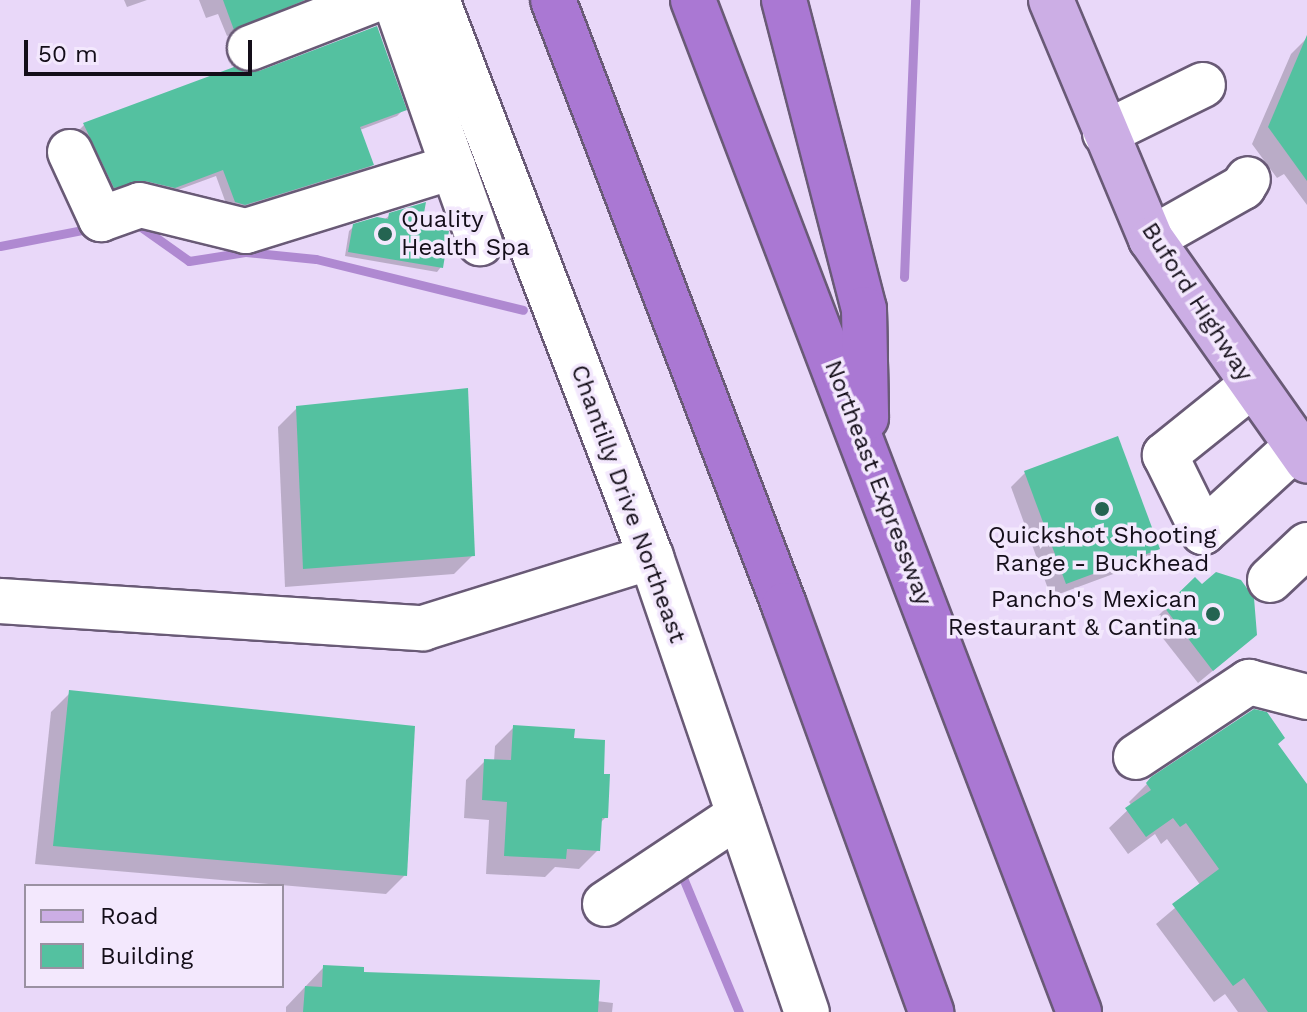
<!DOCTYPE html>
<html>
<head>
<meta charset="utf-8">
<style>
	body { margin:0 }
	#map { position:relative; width:1307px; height:1012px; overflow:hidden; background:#e9d8f9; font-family:"Work Sans",sans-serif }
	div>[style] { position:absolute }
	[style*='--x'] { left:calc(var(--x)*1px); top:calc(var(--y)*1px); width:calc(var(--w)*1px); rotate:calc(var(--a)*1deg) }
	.shadow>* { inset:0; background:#0003 }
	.stream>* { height:9px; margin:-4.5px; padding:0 4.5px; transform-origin:4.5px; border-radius:4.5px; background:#af89d1 }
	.building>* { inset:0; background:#54c1a0 }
	.roads { filter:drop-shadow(2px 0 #695a76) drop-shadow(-2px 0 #695a76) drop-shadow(0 2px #695a76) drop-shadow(0 -2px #695a76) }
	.minor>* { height:44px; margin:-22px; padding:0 22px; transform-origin:22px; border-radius:22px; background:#fff }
	.major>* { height:44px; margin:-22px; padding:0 22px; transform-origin:22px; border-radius:22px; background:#ccaee5 }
	.highway>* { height:44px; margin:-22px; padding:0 22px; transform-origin:22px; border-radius:22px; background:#aa78d3 }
	.dots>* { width:22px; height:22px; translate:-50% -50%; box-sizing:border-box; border:4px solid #f3e8fd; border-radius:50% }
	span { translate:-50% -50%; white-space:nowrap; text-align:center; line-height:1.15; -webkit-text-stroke:7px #f3e8fd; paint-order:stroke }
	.poi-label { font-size:24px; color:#140e19 }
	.left { translate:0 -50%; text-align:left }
	.right { translate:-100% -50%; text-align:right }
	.street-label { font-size:24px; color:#140e19 }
	.legend { position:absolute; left:24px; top:884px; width:260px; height:104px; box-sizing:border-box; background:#f3e8fd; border:2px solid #9a91a2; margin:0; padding:10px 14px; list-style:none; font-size:24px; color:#140e19 }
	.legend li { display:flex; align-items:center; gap:16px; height:40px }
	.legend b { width:40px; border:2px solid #9a91a2 }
	.scale { position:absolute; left:24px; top:40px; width:228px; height:36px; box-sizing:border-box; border:4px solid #140e19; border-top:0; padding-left:10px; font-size:24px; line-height:28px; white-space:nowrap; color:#140e19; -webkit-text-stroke:6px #f3e8fd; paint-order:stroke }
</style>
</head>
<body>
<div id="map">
	<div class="shadow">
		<div style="clip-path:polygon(124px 0,147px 0,127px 7px)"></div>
		<div style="clip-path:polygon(199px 0,317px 0,227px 36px,218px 14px,206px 18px)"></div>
		<div style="clip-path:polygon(1307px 38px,1307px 205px,1284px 174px,1277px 178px,1252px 144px,1291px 54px)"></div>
		<div style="clip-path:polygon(245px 75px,404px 109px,397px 116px,360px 130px,372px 165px,365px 172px,237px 211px,228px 209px,216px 176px,167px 194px,107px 194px,77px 132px,84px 125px)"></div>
		<div style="clip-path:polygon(390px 215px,420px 226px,441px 267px,437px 272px,345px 256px,349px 231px,354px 226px,384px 220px)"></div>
		<div style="clip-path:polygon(297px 408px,473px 555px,454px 574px,285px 587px,278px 427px)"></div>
		<div style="clip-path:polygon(1025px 473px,1157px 548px,1143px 563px,1051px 597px,1011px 487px)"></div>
		<div style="clip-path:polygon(1195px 579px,1239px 649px,1198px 683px,1151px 623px)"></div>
		<div style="clip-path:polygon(70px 693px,405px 875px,386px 894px,35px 864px,51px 712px)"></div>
		<div style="clip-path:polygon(514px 727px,572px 740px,601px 776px,606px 817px,600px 823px,598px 850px,579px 869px,555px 867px,545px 877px,486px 874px,489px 820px,464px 818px,466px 780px,485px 761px,494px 761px,495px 746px)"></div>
		<div style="clip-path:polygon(1276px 745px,1307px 787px,1307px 1012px,1238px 1012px,1225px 994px,1214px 1002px,1156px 924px,1201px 886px,1167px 839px,1161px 844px,1155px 834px,1128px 854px,1109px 828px,1132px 806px,1129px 802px,1152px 779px)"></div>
		<div style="clip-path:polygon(323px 968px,613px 1003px,612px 1012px,286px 1012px,286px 1007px)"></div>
	</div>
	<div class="stream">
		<div style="--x:134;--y:222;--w:67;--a:35.3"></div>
		<div style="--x:189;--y:261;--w:58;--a:-9"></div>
		<div style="--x:246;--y:252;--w:70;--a:5.7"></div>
		<div style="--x:316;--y:259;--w:213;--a:13.8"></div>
		<div style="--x:0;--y:246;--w:95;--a:-11"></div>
		<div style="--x:904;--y:277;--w:277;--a:-87.7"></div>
		<div style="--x:681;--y:873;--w:151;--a:67.4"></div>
	</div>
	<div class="building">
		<div style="clip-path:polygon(223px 0,305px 0,234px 30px)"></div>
		<div style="clip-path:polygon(377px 26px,407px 110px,360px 127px,374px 165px,245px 205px,235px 202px,223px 170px,175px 188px,145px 181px,114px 188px,83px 123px,234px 67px,245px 72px,259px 71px)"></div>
		<div style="clip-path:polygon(1307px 35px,1307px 181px,1268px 127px)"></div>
		<div style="clip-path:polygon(426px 202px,422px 224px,449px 231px,443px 268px,348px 252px,353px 224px,377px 217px,388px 219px,389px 213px)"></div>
		<div style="clip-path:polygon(468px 388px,475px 556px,303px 569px,296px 406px)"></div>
		<div style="clip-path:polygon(1118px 436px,1160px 549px,1066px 584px,1024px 471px)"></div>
		<div style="clip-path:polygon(1216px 572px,1241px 580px,1254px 598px,1257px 635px,1213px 671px,1164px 607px,1195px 577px,1202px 584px)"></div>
		<div style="clip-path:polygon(69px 690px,415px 726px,407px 876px,53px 846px)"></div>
		<div style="clip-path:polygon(1254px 709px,1267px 712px,1285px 738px,1278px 744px,1307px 784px,1307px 1012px,1268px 1012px,1244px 978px,1233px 986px,1172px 904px,1219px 869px,1186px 823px,1180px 827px,1173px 818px,1146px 837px,1125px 808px,1151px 790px,1146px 783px,1151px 777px)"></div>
		<div style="clip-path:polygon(513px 725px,575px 729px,574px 738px,605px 740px,604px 774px,610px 774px,608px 818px,602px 818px,600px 851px,567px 849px,566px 859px,504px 856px,507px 802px,482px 800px,484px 759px,511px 760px)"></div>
		<div style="clip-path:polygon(323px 965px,364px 967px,364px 972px,600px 980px,598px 1012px,303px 1012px,305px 986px,322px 987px)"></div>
	</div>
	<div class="roads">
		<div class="minor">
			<div style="--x:437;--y:0;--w:597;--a:68.98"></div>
			<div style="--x:651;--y:557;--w:481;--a:71.1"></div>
			<div style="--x:250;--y:48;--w:133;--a:-21.2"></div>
			<div style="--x:1105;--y:133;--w:109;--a:-26.1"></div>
			<div style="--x:70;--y:152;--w:74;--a:65.2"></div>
			<div style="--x:101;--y:219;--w:41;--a:-19.7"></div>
			<div style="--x:140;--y:205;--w:109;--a:13.8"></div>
			<div style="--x:246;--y:231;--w:217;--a:-17.2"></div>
			<div style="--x:453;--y:167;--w:177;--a:-109.2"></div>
			<div style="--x:453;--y:167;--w:81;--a:70.4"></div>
			<div style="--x:1151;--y:239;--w:106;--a:-29.5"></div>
			<div style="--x:1243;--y:187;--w:9;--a:-58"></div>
			<div style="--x:1252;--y:385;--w:112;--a:141.2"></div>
			<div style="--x:1165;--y:455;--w:86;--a:63.7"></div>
			<div style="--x:1203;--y:532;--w:127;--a:-42.5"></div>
			<div style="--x:1270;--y:580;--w:51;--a:-43.4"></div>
			<div style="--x:0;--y:601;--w:424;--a:3.7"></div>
			<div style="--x:423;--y:628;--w:239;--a:-17.3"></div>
			<div style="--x:1136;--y:757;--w:136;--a:-33.6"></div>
			<div style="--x:1249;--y:682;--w:60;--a:14.5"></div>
			<div style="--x:605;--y:904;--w:161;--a:-33.6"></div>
		</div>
		<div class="major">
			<div style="--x:1051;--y:0;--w:259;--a:67.3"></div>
			<div style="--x:1151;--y:239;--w:271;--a:54.8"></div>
		</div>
		<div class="highway">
			<div style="--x:553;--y:0;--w:648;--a:69.1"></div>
			<div style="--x:784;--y:605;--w:433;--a:70.1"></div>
			<div style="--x:693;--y:0;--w:1083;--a:69.12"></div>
			<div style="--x:784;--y:0;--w:319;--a:75.5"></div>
			<div style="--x:864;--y:309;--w:109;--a:88.9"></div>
		</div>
	</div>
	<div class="dots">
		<div style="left:385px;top:234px;background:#246451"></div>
		<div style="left:1102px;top:509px;background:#246451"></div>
		<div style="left:1213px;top:614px;background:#246451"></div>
	</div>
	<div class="poi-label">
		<span class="left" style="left:401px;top:234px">Quality<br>Health Spa</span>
		<span style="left:1102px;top:550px">Quickshot Shooting<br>Range - Buckhead</span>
		<span class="right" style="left:1197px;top:614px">Pancho's Mexican<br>Restaurant &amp; Cantina</span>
	</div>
	<div class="street-label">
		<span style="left:1197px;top:302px;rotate:57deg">Buford Highway</span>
		<span style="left:878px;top:483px;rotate:69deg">Northeast Expressway</span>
		<span style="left:628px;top:504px;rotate:70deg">Chantilly Drive Northeast</span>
	</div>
	<ul class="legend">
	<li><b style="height:10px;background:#ccaee5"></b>Road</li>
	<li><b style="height:22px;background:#54c1a0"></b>Building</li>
	</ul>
	<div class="scale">50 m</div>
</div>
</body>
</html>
